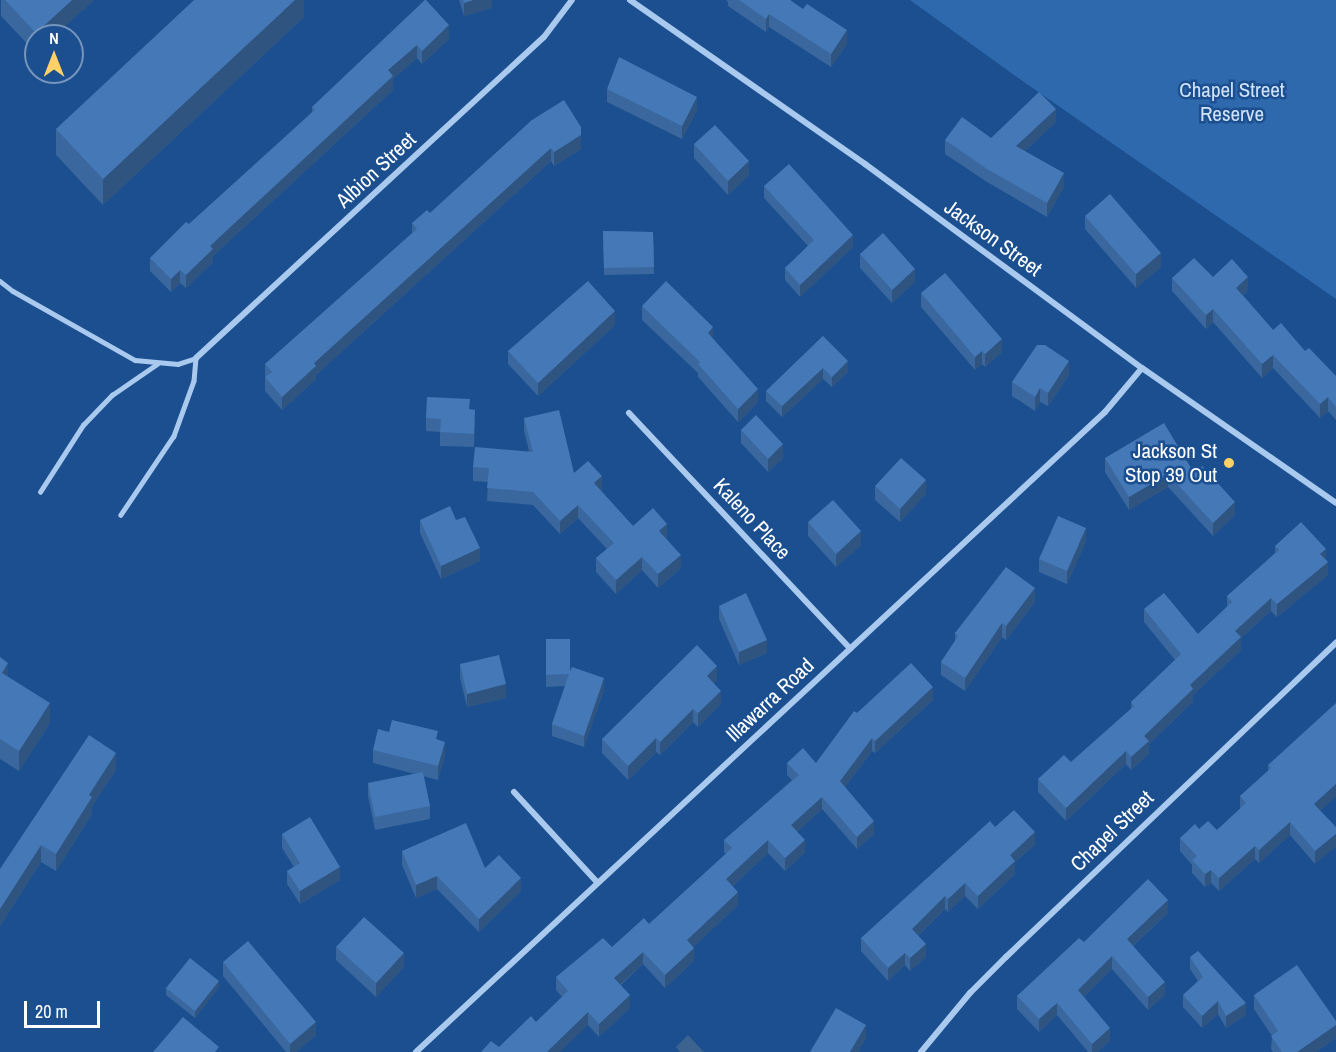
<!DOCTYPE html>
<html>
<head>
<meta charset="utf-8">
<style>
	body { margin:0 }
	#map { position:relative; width:1336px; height:1052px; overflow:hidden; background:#1b4f8f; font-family:"Archivo Narrow",sans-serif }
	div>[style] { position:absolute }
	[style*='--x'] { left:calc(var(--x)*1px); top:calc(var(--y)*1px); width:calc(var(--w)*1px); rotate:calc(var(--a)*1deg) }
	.green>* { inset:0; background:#2e69ad }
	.water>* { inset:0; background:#3c6290 }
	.lane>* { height:4.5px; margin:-2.25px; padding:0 2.25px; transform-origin:2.25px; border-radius:2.25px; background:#a9c9ee }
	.street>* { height:6px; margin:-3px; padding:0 3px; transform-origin:3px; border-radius:3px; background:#a9c9ee }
	.wall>* { inset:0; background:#3a679d }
	.shaded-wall>* { inset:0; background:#305480 }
	.building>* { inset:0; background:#4478b7 }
	.dots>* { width:16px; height:16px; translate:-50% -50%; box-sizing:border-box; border:3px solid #1b4f8f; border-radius:50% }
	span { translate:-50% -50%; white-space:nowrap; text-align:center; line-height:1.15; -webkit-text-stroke:5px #1b4f8f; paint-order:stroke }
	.park-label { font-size:21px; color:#cfe3fa }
	.street-label { font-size:21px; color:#fff }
	.poi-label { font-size:21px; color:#fff }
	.right { translate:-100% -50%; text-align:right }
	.north { position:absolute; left:24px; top:24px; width:60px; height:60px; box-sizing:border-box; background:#1b4f8f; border:2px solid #7695bc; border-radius:50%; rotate:0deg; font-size:16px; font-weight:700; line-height:24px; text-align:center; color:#fff }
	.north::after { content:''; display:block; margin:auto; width:21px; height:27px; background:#ffd166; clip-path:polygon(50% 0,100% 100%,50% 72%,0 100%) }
	.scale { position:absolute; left:24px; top:1001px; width:76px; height:27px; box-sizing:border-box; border:3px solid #fff; border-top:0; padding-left:8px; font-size:18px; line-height:21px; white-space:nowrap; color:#fff; -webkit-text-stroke:4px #1b4f8f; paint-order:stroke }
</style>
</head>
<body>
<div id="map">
	<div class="green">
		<div style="clip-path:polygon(910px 0,1336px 0,1336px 299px,1014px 75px)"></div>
	</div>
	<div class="water">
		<div style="clip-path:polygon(688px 1035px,704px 1052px,680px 1052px,676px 1047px)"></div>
	</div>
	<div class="lane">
		<div style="--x:0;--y:281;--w:16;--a:38"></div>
		<div style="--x:13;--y:291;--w:140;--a:29.5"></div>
		<div style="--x:135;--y:360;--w:43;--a:5.3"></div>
		<div style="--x:178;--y:364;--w:19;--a:-18"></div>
		<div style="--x:196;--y:358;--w:23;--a:95"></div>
		<div style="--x:194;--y:381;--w:59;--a:110"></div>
		<div style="--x:174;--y:436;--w:95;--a:123.9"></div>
		<div style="--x:40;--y:492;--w:80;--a:-57.3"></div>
		<div style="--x:83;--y:425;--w:42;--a:-46"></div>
		<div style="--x:112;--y:395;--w:55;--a:-34.6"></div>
	</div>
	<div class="street">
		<div style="--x:630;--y:0;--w:287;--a:34.9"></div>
		<div style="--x:865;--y:164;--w:344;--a:36.4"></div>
		<div style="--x:1142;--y:368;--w:236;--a:34.8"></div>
		<div style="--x:196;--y:358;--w:473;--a:-42.7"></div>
		<div style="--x:544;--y:37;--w:46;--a:-52.9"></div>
		<div style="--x:629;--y:413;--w:323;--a:46.8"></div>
		<div style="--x:514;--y:792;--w:122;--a:47.3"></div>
		<div style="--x:416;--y:1052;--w:940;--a:-42.89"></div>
		<div style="--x:1105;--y:412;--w:57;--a:-49.9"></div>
		<div style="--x:921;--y:1052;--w:77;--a:-50.3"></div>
		<div style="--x:970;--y:993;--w:51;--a:-45"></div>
		<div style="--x:1006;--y:957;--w:456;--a:-43.6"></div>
	</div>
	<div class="wall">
		<div style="clip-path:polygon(1px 0,94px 0,54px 36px,36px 36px,36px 53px,1px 16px)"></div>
		<div style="clip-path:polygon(304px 0,304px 17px,103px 205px,56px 155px,56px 129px)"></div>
		<div style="clip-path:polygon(425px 0,449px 39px,422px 64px,417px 58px,393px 79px,393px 90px,213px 256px,213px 262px,186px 288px,180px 283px,171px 292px,150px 271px,150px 258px,189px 224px,312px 112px,312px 107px)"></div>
		<div style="clip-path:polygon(459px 0,492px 0,492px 8px,464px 16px)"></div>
		<div style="clip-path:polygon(726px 0,790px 0,847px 44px,831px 67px,769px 27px,766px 32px,728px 6px,728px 2px)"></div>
		<div style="clip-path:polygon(607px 89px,697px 110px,682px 139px,607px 102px)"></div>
		<div style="clip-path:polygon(532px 120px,581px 149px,554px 166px,551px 161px,316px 375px,316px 379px,282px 410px,265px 391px,265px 364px,412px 233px,412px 223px,430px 213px)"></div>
		<div style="clip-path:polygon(1056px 122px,1025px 151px,1064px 187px,1047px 217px,987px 182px,945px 154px,945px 140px,991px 138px)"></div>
		<div style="clip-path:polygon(694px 144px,749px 175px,728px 195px,694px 158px)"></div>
		<div style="clip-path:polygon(764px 186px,853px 247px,800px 297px,785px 280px,785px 268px,808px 246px,764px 198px)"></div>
		<div style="clip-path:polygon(1085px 216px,1161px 267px,1136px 288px,1085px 229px)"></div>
		<div style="clip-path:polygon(603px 231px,653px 232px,654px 274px,604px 275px)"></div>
		<div style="clip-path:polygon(860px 254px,915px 282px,892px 303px,860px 268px)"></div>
		<div style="clip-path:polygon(1213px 277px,1248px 290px,1243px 295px,1273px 330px,1305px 351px,1336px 376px,1336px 420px,1328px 411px,1320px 418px,1273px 368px,1262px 378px,1213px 322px,1206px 329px,1172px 291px,1172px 278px)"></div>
		<div style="clip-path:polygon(921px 293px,1002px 352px,985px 367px,982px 364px,975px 370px,921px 307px)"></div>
		<div style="clip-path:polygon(642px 306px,713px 339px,758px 402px,738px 422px,698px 377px,698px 373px,642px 320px)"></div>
		<div style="clip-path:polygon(615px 325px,538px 396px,508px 364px,508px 351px)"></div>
		<div style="clip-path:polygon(823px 336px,848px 372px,832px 387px,823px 379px,782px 417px,766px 401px,766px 391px)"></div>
		<div style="clip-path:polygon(1069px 375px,1048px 406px,1040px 402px,1035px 411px,1012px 396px,1012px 382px)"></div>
		<div style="clip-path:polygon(470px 409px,475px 423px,474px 447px,440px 446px,440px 432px,426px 431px,426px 418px)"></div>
		<div style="clip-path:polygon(524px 418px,574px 473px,602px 490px,601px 491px,633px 526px,667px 538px,666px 539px,681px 568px,658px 588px,642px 570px,616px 594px,596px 572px,596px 558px,607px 549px,578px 518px,560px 534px,533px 505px,487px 501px,488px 482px,473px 481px,473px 467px,529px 451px,524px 431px)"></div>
		<div style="clip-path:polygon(741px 430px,783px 458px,768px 472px,741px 443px)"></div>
		<div style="clip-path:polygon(1105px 458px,1194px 473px,1235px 515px,1213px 536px,1168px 487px,1129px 510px,1105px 472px)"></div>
		<div style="clip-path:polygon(875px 486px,926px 494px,900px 522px,875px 500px)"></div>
		<div style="clip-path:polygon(420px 520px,456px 520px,480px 561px,441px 579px,420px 533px)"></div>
		<div style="clip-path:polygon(808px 522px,861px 545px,836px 567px,808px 536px)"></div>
		<div style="clip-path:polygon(1086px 541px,1067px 584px,1039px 572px,1039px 559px)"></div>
		<div style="clip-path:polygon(1275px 546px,1326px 560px,1328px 575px,1277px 617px,1271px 611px,1241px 638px,1241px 650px,1193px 695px,1193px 702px,1149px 744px,1149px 754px,1131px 770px,1126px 764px,1066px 821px,1038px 792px,1038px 779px,1071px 762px,1131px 709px,1131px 702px,1175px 660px,1144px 622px,1144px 609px,1198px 634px,1227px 607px,1227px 596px,1275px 553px)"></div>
		<div style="clip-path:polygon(1035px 602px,1006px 640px,1002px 637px,965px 691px,941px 675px,941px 662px,955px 641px,955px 633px)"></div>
		<div style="clip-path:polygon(719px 606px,767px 653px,739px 665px,719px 619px)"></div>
		<div style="clip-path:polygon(546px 639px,570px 671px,604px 690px,584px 747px,552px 736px,552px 724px,565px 686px,546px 687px)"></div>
		<div style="clip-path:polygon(0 657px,8px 677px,50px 723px,19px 771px,0 759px)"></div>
		<div style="clip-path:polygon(460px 664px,506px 698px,467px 707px,460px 678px)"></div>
		<div style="clip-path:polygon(717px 680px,713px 683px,721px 704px,698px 727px,693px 722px,660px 755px,656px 752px,628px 780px,602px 753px,602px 739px)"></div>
		<div style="clip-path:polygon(933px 700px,875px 753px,872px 751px,845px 787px,874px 834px,857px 849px,822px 809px,797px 832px,805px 853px,785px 871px,768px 853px,733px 886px,738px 905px,693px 947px,694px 961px,665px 988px,643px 964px,621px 985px,630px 1008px,599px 1037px,588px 1025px,499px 1047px,536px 1022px,562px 997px,556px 990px,556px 977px,612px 947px,649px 924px,726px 854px,724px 852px,724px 840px,792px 780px,787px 775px,787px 763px,816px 763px,857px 713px)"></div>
		<div style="clip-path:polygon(389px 732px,438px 740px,445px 755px,438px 780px,423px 776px,430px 806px,430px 819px,375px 830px,368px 796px,368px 783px,415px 774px,373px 763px,373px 750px)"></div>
		<div style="clip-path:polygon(1268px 765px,1321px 811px,1315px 864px,1290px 835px,1259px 863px,1255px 859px,1219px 891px,1211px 883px,1205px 887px,1192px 873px,1192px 865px,1180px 851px,1180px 838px,1199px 829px,1217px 830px,1240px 809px,1240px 796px,1268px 771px)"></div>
		<div style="clip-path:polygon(116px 770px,92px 806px,92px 814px,56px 871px,41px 862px,0 926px,0 869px)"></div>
		<div style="clip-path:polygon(995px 827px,1035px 845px,1015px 862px,1015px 874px,978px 909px,965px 896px,948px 912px,945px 909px,918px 936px,926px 957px,910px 971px,905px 965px,888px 981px,861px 951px,861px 938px)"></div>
		<div style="clip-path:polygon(282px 834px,340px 880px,300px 904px,287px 884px,287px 871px,294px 867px,282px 848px)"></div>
		<div style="clip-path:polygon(402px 851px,521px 891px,479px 932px,437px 889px,416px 898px,402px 865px)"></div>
		<div style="clip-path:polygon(1168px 913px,1133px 946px,1165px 995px,1148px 1010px,1112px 969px,1084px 997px,1110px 1041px,1097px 1052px,1088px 1052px,1057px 1015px,1039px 1032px,1017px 1009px,1017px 996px,1084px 942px)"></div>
		<div style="clip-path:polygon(336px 947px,404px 967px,376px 997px,336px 960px)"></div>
		<div style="clip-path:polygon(1190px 957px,1246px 1015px,1226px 1028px,1218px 1014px,1202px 1028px,1183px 1007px,1183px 995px,1198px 981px,1190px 969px)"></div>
		<div style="clip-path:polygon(223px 962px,316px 1035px,296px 1052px,286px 1052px,223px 976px)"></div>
		<div style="clip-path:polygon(219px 987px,195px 1018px,166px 995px,166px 988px)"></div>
		<div style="clip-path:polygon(1254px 995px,1336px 1021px,1336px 1038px,1316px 1052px,1273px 1052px,1271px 1049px,1272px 1036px,1254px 1009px)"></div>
	</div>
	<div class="shaded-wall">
		<div style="clip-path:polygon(72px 0,94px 0,54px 36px,36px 36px,36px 53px,36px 33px)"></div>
		<div style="clip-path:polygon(295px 0,304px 0,304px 17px,103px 205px,103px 179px)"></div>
		<div style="clip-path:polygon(473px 0,492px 0,492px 8px,464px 16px,464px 3px)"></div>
		<div style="clip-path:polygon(769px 14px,769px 27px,766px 32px,766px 19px)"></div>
		<div style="clip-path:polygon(449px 25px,449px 39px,422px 64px,422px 51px)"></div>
		<div style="clip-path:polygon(847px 30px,847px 44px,831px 67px,831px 54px)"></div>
		<div style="clip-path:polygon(417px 45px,417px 58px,393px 79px,393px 90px,213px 256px,213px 262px,186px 288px,186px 275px,210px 246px,388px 70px)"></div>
		<div style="clip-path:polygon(697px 97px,697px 110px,682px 139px,682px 126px)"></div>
		<div style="clip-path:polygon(1056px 109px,1056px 122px,1016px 160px,1016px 146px)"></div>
		<div style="clip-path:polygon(581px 135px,581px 149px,554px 166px,554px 152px)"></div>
		<div style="clip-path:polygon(551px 148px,551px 161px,316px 375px,316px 379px,282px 410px,282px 397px,314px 363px)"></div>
		<div style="clip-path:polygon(749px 161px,749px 175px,728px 195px,728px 181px)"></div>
		<div style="clip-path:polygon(1064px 173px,1064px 187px,1047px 217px,1047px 203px)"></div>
		<div style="clip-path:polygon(853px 235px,853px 247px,800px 297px,800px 285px)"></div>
		<div style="clip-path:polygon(1161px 253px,1161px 267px,1136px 288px,1136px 274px)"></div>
		<div style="clip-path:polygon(915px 269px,915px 282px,892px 303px,892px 290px)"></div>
		<div style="clip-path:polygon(180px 270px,180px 283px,171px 292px,171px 279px)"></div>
		<div style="clip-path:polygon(1248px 277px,1248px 290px,1236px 301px,1236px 288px)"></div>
		<div style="clip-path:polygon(1213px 309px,1213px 322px,1206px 329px,1206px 315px)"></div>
		<div style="clip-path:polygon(615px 311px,615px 325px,538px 396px,538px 383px)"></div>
		<div style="clip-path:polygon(713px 327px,713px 340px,708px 333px)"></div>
		<div style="clip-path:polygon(1002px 339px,1002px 352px,985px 367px,985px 354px)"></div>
		<div style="clip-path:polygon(982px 351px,982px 364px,975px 370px,975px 357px)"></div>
		<div style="clip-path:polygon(1273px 355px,1273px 368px,1262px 378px,1262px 364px)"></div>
		<div style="clip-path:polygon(848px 361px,848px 372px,832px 387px,832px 377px)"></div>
		<div style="clip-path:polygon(1069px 361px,1069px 375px,1048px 406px,1048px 393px)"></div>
		<div style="clip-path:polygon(823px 368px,823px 379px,782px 417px,782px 406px)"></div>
		<div style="clip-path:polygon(1040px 388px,1040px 402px,1035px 411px,1035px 397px)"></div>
		<div style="clip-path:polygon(758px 389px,758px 402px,738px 422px,738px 409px)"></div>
		<div style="clip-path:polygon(1328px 397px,1328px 411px,1320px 418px,1320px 404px)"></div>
		<div style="clip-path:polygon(475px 410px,475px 423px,474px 447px,474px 434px)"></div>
		<div style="clip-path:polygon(783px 444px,783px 458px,768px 472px,768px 459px)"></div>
		<div style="clip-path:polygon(1168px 474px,1168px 487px,1129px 510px,1129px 497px)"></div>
		<div style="clip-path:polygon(602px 476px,602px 490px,594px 497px,594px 483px)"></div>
		<div style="clip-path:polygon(926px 480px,926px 494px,900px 522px,900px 509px)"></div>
		<div style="clip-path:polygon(1235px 502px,1235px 515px,1213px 536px,1213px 523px)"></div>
		<div style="clip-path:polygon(578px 505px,578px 518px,560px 534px,560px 521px)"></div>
		<div style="clip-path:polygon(667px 524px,667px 538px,659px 545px,659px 531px)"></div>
		<div style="clip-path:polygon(1086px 528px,1086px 541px,1067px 584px,1067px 571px)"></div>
		<div style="clip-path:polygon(861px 531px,861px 545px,836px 567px,836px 554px)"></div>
		<div style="clip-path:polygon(480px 548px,480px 561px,441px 579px,441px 566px)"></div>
		<div style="clip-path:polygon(1326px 549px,1326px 562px,1320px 554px)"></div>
		<div style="clip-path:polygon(681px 555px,681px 568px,658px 588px,658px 574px)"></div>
		<div style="clip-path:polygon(642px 557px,642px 570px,616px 594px,616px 580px)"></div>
		<div style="clip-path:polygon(1328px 562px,1328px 575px,1277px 617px,1277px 604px)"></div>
		<div style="clip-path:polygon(1035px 588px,1035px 602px,1006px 640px,1006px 626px)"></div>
		<div style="clip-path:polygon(1271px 598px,1271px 611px,1241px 638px,1241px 650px,1193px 695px,1193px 702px,1149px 744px,1149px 754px,1131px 770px,1131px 757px,1144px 736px,1190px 685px,1235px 631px)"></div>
		<div style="clip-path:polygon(1002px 623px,1002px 637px,965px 691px,965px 678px)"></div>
		<div style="clip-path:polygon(767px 640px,767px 653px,739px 665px,739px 652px)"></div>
		<div style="clip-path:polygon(8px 663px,8px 682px,2px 673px)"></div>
		<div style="clip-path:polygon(717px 666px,717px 680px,707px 689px,707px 676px)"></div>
		<div style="clip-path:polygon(604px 678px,604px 690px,584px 747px,584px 736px)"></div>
		<div style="clip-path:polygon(506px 684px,506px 698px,467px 707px,467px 694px)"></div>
		<div style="clip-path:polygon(933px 687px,933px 700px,875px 753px,875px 741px)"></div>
		<div style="clip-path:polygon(721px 691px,721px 704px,698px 727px,698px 713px)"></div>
		<div style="clip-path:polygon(50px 703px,50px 723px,19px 771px,19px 751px)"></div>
		<div style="clip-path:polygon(693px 709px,693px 722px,660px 755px,660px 742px)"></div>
		<div style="clip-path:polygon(656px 738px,656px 752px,628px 780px,628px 766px)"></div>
		<div style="clip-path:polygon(872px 738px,872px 751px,840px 794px,840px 781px)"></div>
		<div style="clip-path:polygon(445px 742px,445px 755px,438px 780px,438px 766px)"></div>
		<div style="clip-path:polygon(1126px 751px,1126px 764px,1066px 821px,1066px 808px)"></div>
		<div style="clip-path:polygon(116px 753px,116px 770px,92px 806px,92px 814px,56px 871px,56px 854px,89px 795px)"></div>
		<div style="clip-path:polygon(1336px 784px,1336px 797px,1314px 816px,1314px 804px)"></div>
		<div style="clip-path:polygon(822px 797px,822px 809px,791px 838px,791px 825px)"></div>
		<div style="clip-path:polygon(874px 821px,874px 834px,857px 849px,857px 837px)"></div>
		<div style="clip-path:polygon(1290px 822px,1290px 835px,1259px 863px,1259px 850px)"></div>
		<div style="clip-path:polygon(1035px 832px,1035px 845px,1015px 862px,1015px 874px,978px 909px,978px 896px,1010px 855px)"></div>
		<div style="clip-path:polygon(1336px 834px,1336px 847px,1315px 864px,1315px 851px)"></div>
		<div style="clip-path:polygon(768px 840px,768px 853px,726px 892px,726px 879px)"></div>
		<div style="clip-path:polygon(805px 840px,805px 853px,785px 871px,785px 858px)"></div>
		<div style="clip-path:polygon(41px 845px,41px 862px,0 926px,0 909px)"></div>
		<div style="clip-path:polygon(1255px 846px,1255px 859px,1219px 891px,1219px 878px)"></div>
		<div style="clip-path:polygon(340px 867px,340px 880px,300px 904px,300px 891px)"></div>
		<div style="clip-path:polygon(1211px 870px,1211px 883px,1205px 887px,1205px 874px)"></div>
		<div style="clip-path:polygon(437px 876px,437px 889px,416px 898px,416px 885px)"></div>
		<div style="clip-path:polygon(521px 878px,521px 891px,479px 932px,479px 919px)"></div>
		<div style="clip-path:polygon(965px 883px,965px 896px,948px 912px,948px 899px)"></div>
		<div style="clip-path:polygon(738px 892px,738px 905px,687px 953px,687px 940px)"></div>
		<div style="clip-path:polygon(945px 896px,945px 909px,912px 942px,912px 929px)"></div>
		<div style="clip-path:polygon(1168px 900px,1168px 913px,1127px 951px,1127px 939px)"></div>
		<div style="clip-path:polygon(926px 944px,926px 957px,910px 971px,910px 958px)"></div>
		<div style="clip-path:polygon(694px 948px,694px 961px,665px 988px,665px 975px)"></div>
		<div style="clip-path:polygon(643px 952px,643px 964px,614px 990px,614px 978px)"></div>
		<div style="clip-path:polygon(404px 953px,404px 967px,376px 997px,376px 983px)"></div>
		<div style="clip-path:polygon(905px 953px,905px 965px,888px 981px,888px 968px)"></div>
		<div style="clip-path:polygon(1112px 956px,1112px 969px,1078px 1003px,1078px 990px)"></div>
		<div style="clip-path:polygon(219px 981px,219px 987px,195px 1018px,195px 1011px)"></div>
		<div style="clip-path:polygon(1165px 982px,1165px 995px,1148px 1010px,1148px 997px)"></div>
		<div style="clip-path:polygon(630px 995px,630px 1008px,599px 1037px,599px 1024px)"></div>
		<div style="clip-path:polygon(1218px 1001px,1218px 1014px,1202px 1028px,1202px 1016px)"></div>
		<div style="clip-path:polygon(1057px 1003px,1057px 1015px,1039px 1032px,1039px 1019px)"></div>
		<div style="clip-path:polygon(1246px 1003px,1246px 1015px,1226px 1028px,1226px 1016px)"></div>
		<div style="clip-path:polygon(588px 1012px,588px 1025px,560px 1052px,547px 1052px)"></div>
		<div style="clip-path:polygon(316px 1022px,316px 1035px,296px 1052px,290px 1052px,290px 1044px)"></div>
		<div style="clip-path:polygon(866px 1025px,866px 1039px,858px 1052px,850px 1052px)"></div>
		<div style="clip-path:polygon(1336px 1025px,1336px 1038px,1316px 1052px,1297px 1052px)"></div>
		<div style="clip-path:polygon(1110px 1028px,1110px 1041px,1097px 1052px,1092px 1052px,1092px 1044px)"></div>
	</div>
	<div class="building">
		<div style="clip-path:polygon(5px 0,72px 0,36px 33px)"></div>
		<div style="clip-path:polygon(194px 0,295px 0,103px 179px,56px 129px)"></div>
		<div style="clip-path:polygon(425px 0,426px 0,449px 25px,422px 51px,417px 45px,388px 70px,393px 76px,210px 246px,213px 249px,186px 275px,180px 270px,171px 279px,150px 258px,186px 222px,189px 224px,315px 110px,312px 107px)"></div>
		<div style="clip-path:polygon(463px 0,473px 0,464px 3px)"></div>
		<div style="clip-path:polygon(739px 0,790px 0,803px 9px,807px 4px,847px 30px,831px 54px,769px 14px,766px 19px)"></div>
		<div style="clip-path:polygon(619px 57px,697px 97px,682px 126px,607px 89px)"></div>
		<div style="clip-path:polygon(1039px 92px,1056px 109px,1016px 146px,1064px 173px,1047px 203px,987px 169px,945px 140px,962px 117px,991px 138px)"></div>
		<div style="clip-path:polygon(564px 100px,581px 127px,581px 135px,554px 152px,551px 148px,314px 363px,316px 366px,282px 397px,265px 377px,272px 372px,265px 364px,417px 229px,412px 223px,427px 210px,430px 213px,532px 120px)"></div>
		<div style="clip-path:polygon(715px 125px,749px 161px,728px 181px,694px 144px)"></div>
		<div style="clip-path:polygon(789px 164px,853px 235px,800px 285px,785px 268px,814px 240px,764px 186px)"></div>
		<div style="clip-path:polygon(1110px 194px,1161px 253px,1136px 274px,1085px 216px)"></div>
		<div style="clip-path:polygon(603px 231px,653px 232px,654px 267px,604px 268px)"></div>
		<div style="clip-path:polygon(883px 233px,915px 269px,892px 290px,860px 254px)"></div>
		<div style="clip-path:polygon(1194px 258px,1213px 277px,1232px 259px,1248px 277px,1236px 288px,1273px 330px,1281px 323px,1305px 351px,1309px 348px,1336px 376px,1336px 407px,1328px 397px,1320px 404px,1273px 355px,1262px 364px,1213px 309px,1206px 315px,1172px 278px)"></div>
		<div style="clip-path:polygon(945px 273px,1002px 339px,985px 354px,982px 351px,975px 357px,921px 293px)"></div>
		<div style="clip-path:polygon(588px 281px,615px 311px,538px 383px,508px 351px)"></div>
		<div style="clip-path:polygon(666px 281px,713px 327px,708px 333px,758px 389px,738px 409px,698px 364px,700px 362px,642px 306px)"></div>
		<div style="clip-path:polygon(823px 336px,848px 361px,832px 377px,823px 368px,782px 406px,766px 391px)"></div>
		<div style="clip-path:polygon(1037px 345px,1045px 345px,1069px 361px,1048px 393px,1040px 388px,1035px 397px,1012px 382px)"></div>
		<div style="clip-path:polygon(427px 397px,470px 399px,469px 409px,475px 410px,474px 434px,440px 432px,441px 419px,426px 418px)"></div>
		<div style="clip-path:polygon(559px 410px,574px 473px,588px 461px,602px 476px,594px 483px,633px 526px,653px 508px,667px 524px,659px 531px,681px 555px,658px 574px,642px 557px,616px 580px,596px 558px,614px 543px,578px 505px,560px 521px,533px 492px,487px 488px,489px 468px,473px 467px,475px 447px,533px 452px,524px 418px)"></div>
		<div style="clip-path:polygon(756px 415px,783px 444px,768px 459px,741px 430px)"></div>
		<div style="clip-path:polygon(1164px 423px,1194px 473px,1202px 466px,1235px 502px,1213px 523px,1168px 474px,1129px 497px,1105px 458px)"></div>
		<div style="clip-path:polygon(901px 458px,926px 480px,900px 509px,875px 486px)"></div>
		<div style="clip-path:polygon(833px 500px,861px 531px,836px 554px,808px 522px)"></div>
		<div style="clip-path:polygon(450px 506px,456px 520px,465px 517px,480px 548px,441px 566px,420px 520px)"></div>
		<div style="clip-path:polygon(1058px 516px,1086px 528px,1067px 571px,1039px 559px)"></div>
		<div style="clip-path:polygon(1301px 522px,1326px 549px,1320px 554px,1328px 562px,1277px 604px,1271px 598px,1235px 631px,1241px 637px,1190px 685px,1193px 689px,1144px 736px,1149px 741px,1131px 757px,1126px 751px,1066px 808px,1038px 779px,1064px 755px,1071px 762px,1134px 706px,1131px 702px,1181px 654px,1144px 609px,1164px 593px,1198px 634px,1232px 602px,1227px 596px,1279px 550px,1275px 546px)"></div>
		<div style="clip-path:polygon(1006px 567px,1035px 588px,1006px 626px,1002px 623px,965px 678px,941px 662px,958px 636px,955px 633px)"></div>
		<div style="clip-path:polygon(746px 593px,767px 640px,739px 652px,719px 606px)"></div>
		<div style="clip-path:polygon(546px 639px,570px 639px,570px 671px,572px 667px,604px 678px,584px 736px,552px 724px,569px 674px,546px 675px)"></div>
		<div style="clip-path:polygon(697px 645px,717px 666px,707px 676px,721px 691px,698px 713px,693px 709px,660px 742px,656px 738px,628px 766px,602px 739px)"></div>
		<div style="clip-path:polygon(499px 655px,506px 684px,467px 694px,460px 664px)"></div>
		<div style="clip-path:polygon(0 657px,8px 663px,2px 673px,50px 703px,19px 751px,0 739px)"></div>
		<div style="clip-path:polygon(911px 663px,933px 687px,875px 741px,872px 738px,840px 781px,874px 821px,857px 837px,822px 797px,791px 825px,805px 840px,785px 858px,768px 840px,726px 879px,738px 892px,687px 940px,694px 948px,665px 975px,643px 952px,614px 978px,630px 995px,599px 1024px,588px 1012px,547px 1052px,481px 1052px,491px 1041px,499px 1047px,531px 1016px,536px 1022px,568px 991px,556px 977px,603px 938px,612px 947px,644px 918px,649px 924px,732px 848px,724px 840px,799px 775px,787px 763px,803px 748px,816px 763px,854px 711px,857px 713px)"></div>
		<div style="clip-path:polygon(1336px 703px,1336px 784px,1314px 804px,1336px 827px,1336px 834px,1315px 851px,1290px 822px,1259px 850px,1255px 846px,1219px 878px,1211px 870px,1205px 874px,1192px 860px,1197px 856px,1180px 838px,1195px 824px,1199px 829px,1208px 821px,1217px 830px,1246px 803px,1240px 796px,1271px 768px,1268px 765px)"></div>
		<div style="clip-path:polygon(392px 720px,438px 731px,436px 739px,445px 742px,438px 766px,373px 750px,378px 729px,389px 732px)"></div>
		<div style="clip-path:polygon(89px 735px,116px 753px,89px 795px,92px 797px,56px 854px,41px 845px,0 909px,0 869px)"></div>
		<div style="clip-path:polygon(423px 772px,430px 806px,375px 817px,368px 783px)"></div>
		<div style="clip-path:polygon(1014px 810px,1035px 832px,1010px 855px,1015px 861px,978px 896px,965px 883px,948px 899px,945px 896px,912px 929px,926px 944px,910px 958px,905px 953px,888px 968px,861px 938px,990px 821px,995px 827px)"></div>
		<div style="clip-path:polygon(310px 817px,340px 867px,300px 891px,287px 871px,300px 863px,282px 834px)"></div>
		<div style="clip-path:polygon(466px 823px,485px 868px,499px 855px,521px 878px,479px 919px,437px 876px,416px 885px,402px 851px)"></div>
		<div style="clip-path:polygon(1148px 879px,1168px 900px,1127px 939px,1165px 982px,1148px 997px,1112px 956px,1078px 990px,1110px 1028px,1092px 1044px,1057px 1003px,1039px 1019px,1017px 996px,1079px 938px,1084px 942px)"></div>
		<div style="clip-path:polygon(364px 917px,404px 953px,376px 983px,336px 947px)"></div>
		<div style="clip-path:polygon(248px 941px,316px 1022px,290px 1044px,223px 962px)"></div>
		<div style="clip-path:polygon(1198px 951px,1246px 1003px,1226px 1016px,1218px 1001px,1202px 1016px,1183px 995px,1203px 977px,1190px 957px)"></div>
		<div style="clip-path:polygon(190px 958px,219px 981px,195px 1011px,166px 988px)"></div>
		<div style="clip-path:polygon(1297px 965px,1336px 1021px,1336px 1025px,1297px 1052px,1282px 1052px,1271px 1036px,1278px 1031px,1254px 995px)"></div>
		<div style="clip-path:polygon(836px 1008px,866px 1025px,850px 1052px,810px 1052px)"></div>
		<div style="clip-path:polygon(183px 1017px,219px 1047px,215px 1052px,153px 1052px)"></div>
	</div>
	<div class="dots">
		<div style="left:1229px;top:463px;background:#ffd166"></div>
	</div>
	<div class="park-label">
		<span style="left:1232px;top:102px">Chapel Street<br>Reserve</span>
	</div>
	<div class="street-label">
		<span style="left:376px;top:170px;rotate:-43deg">Albion Street</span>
		<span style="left:993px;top:238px;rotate:36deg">Jackson Street</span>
		<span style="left:752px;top:519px;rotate:47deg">Kaleno Place</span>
		<span style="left:770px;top:700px;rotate:-43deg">Illawarra Road</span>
		<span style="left:1112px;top:831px;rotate:-44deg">Chapel Street</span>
	</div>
	<div class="poi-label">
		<span class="right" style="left:1217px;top:463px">Jackson St<br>Stop 39 Out</span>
	</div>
	<div class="north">N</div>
	<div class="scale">20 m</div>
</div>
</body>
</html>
